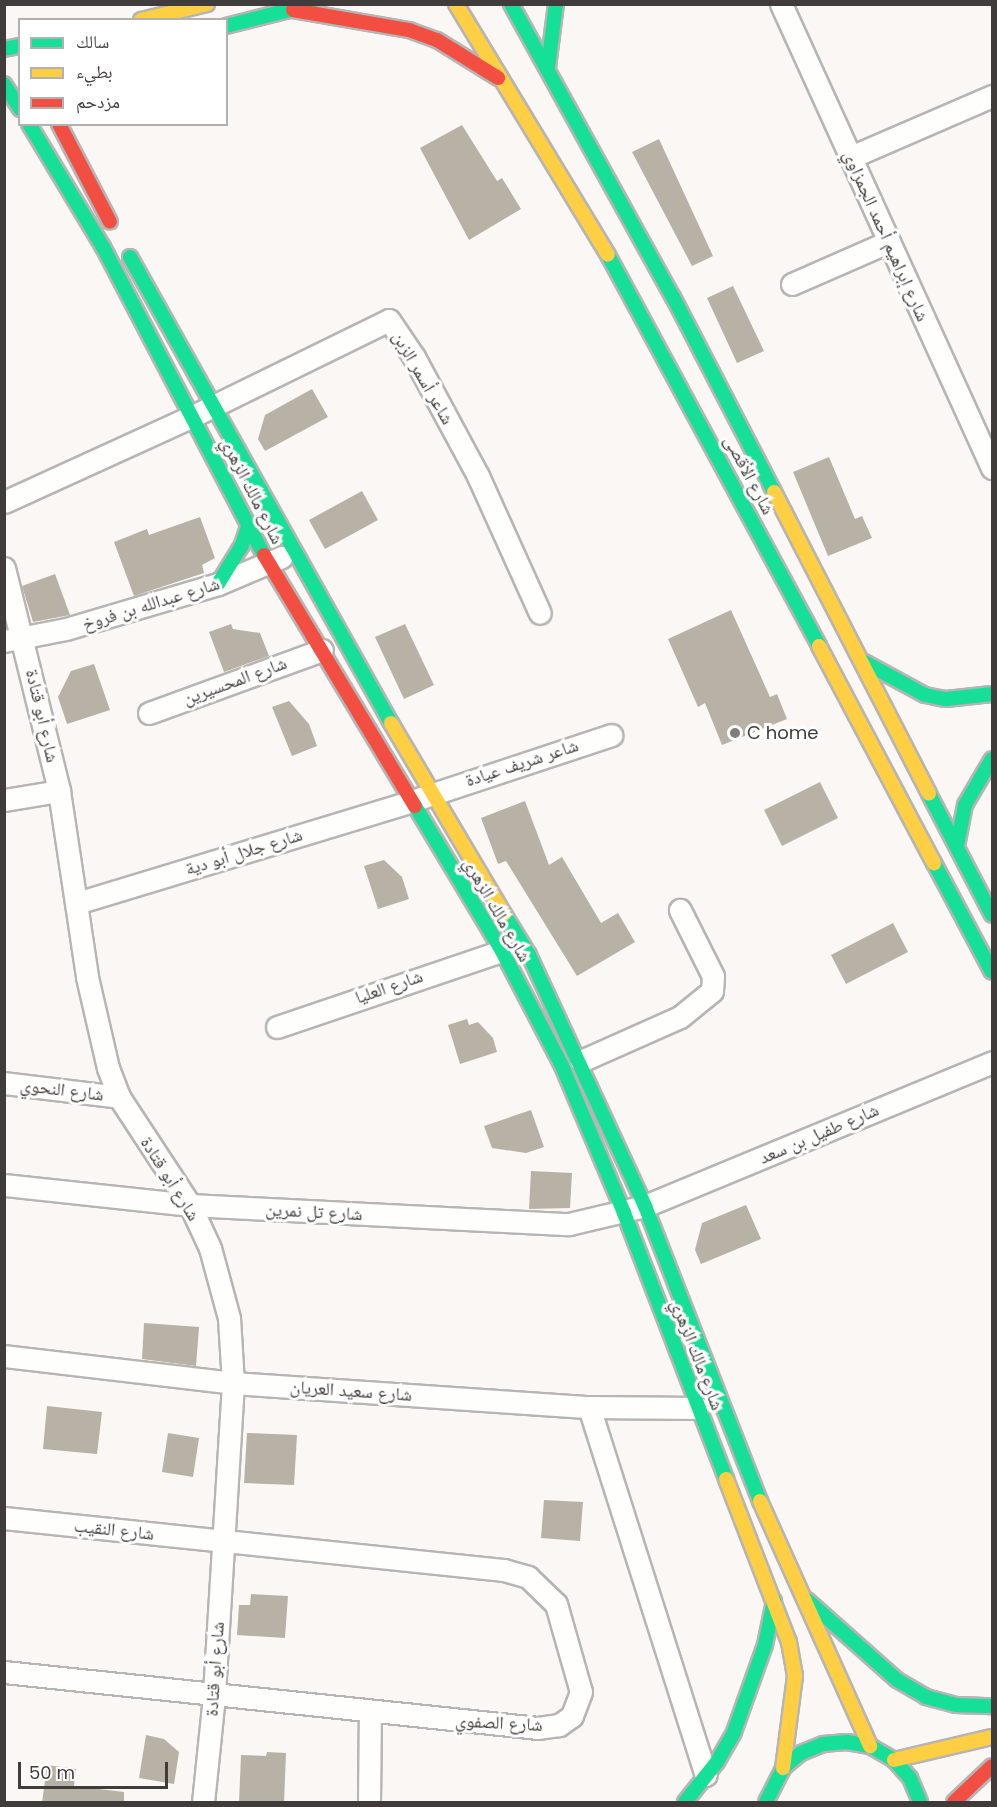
<!DOCTYPE html>
<html>
<head>
<meta charset="utf-8">
<style>
	body { margin:0 }
	#map { position:relative; width:997px; height:1807px; overflow:hidden; background:#faf7f4; font-family:Poppins,"Noto Naskh Arabic",sans-serif }
	div>[style] { position:absolute }
	[style*='--x'] { left:calc(var(--x)*1px); top:calc(var(--y)*1px); width:calc(var(--w)*1px); rotate:calc(var(--a)*1deg) }
	.building>* { inset:0; background:#b7b2a5 }
	.roads { filter:drop-shadow(2px 0 #b7b5b3) drop-shadow(-2px 0 #b7b5b3) drop-shadow(0 2px #b7b5b3) drop-shadow(0 -2px #b7b5b3) }
	.street>* { height:21px; margin:-10.5px; padding:0 10.5px; transform-origin:10.5px; border-radius:10.5px; background:#fefefd }
	.fast>* { height:14px; margin:-7px; padding:0 7px; transform-origin:7px; border-radius:7px; background:#16e098 }
	.slow>* { height:14px; margin:-7px; padding:0 7px; transform-origin:7px; border-radius:7px; background:#ffcf43 }
	.jam>* { height:14px; margin:-7px; padding:0 7px; transform-origin:7px; border-radius:7px; background:#f24e42 }
	.dots>* { width:16px; height:16px; translate:-50% -50%; box-sizing:border-box; border:3px solid #fff; border-radius:50% }
	span { translate:-50% -50%; white-space:nowrap; text-align:center; line-height:1.15; -webkit-text-stroke:6px #fff; paint-order:stroke }
	.street-label { font-size:18px; color:#3f3c3b }
	.poi-label { font-size:18px; color:#3f3c3b }
	.left { translate:0 -50%; text-align:left }
	.frame { position:absolute; inset:0; border:6px solid #3f3c3b; pointer-events:none }
	.legend { position:absolute; left:18px; top:18px; width:210px; height:108px; box-sizing:border-box; background:#fff; border:2px solid #b2b1b1; margin:0; padding:8px 10px; list-style:none; font-size:18px; color:#3f3c3b }
	.legend li { display:flex; align-items:center; gap:12px; height:30px }
	.legend b { width:30px; border:2px solid #b2b1b1 }
	.scale { position:absolute; left:18px; top:1762px; width:150px; height:27px; box-sizing:border-box; border:3px solid #3f3c3b; border-top:0; padding-left:8px; font-size:18px; line-height:21px; white-space:nowrap; color:#3f3c3b; -webkit-text-stroke:4px #fff; paint-order:stroke }
</style>
</head>
<body>
<div id="map">
	<div class="building">
		<div style="clip-path:polygon(462px 125px,497px 181px,502px 178px,521px 209px,469px 240px,420px 148px)"></div>
		<div style="clip-path:polygon(659px 139px,713px 256px,692px 266px,632px 152px)"></div>
		<div style="clip-path:polygon(733px 286px,764px 351px,737px 363px,707px 298px)"></div>
		<div style="clip-path:polygon(312px 389px,328px 417px,265px 451px,258px 439px,265px 415px)"></div>
		<div style="clip-path:polygon(829px 457px,855px 519px,862px 516px,872px 538px,828px 556px,793px 472px)"></div>
		<div style="clip-path:polygon(362px 491px,378px 520px,325px 549px,309px 520px)"></div>
		<div style="clip-path:polygon(200px 517px,215px 558px,202px 565px,204px 573px,134px 596px,114px 542px,147px 529px,149px 535px)"></div>
		<div style="clip-path:polygon(55px 574px,70px 615px,33px 622px,22px 586px)"></div>
		<div style="clip-path:polygon(731px 610px,770px 697px,777px 694px,787px 719px,722px 745px,705px 703px,698px 707px,668px 639px)"></div>
		<div style="clip-path:polygon(231px 624px,233px 629px,260px 633px,269px 656px,224px 672px,209px 632px)"></div>
		<div style="clip-path:polygon(405px 624px,434px 685px,404px 699px,375px 637px)"></div>
		<div style="clip-path:polygon(94px 664px,110px 710px,67px 724px,58px 697px,71px 671px)"></div>
		<div style="clip-path:polygon(289px 701px,309px 724px,317px 746px,292px 756px,272px 707px)"></div>
		<div style="clip-path:polygon(820px 782px,838px 818px,782px 846px,764px 810px)"></div>
		<div style="clip-path:polygon(525px 801px,549px 865px,562px 857px,601px 923px,618px 913px,635px 942px,577px 976px,506px 861px,498px 864px,481px 818px)"></div>
		<div style="clip-path:polygon(384px 860px,402px 877px,409px 899px,378px 909px,364px 866px)"></div>
		<div style="clip-path:polygon(893px 923px,908px 952px,846px 984px,831px 955px)"></div>
		<div style="clip-path:polygon(467px 1019px,469px 1025px,478px 1022px,493px 1038px,497px 1052px,460px 1064px,448px 1025px)"></div>
		<div style="clip-path:polygon(531px 1110px,544px 1147px,526px 1153px,492px 1148px,484px 1126px)"></div>
		<div style="clip-path:polygon(531px 1171px,572px 1173px,570px 1208px,529px 1209px)"></div>
		<div style="clip-path:polygon(746px 1205px,761px 1239px,701px 1264px,695px 1250px,702px 1223px)"></div>
		<div style="clip-path:polygon(144px 1323px,199px 1327px,196px 1366px,142px 1359px)"></div>
		<div style="clip-path:polygon(47px 1406px,102px 1412px,97px 1454px,43px 1449px)"></div>
		<div style="clip-path:polygon(168px 1433px,199px 1438px,193px 1477px,162px 1472px)"></div>
		<div style="clip-path:polygon(247px 1433px,297px 1435px,294px 1485px,244px 1483px)"></div>
		<div style="clip-path:polygon(544px 1500px,583px 1502px,580px 1541px,541px 1538px)"></div>
		<div style="clip-path:polygon(251px 1594px,288px 1596px,285px 1638px,237px 1635px,239px 1605px,250px 1605px)"></div>
		<div style="clip-path:polygon(146px 1735px,164px 1739px,179px 1752px,174px 1784px,139px 1778px)"></div>
		<div style="clip-path:polygon(267px 1752px,286px 1753px,284px 1803px,239px 1803px,241px 1755px,266px 1756px)"></div>
		<div style="clip-path:polygon(47px 1765px,76px 1769px,74px 1786px,124px 1792px,124px 1803px,42px 1803px)"></div>
	</div>
	<div class="roads">
		<div class="street">
			<div style="--x:781;--y:4;--w:510;--a:65.55"></div>
			<div style="--x:851;--y:157;--w:154;--a:-23.4"></div>
			<div style="--x:792;--y:284;--w:105;--a:-23.6"></div>
			<div style="--x:4;--y:502;--w:208;--a:-24.5"></div>
			<div style="--x:193;--y:416;--w:218;--a:-26.1"></div>
			<div style="--x:389;--y:320;--w:45;--a:56"></div>
			<div style="--x:414;--y:357;--w:135;--a:61.7"></div>
			<div style="--x:478;--y:476;--w:150;--a:65.7"></div>
			<div style="--x:4;--y:568;--w:230;--a:76.1"></div>
			<div style="--x:59;--y:791;--w:188;--a:81.4"></div>
			<div style="--x:87;--y:977;--w:93;--a:77"></div>
			<div style="--x:108;--y:1068;--w:31;--a:69"></div>
			<div style="--x:119;--y:1097;--w:129;--a:56.7"></div>
			<div style="--x:190;--y:1205;--w:47;--a:65.1"></div>
			<div style="--x:210;--y:1248;--w:73;--a:74.8"></div>
			<div style="--x:229;--y:1318;--w:65;--a:86.5"></div>
			<div style="--x:233;--y:1383;--w:314;--a:93.5"></div>
			<div style="--x:214;--y:1696;--w:107;--a:95.9"></div>
			<div style="--x:4;--y:641;--w:63;--a:-11"></div>
			<div style="--x:66;--y:629;--w:159;--a:-16.5"></div>
			<div style="--x:218;--y:584;--w:69;--a:-22.9"></div>
			<div style="--x:149;--y:713;--w:184;--a:-20"></div>
			<div style="--x:4;--y:800;--w:56;--a:-9.3"></div>
			<div style="--x:77;--y:903;--w:350;--a:-16.9"></div>
			<div style="--x:412;--y:801;--w:210;--a:-18.3"></div>
			<div style="--x:277;--y:1027;--w:237;--a:-18.7"></div>
			<div style="--x:581;--y:1061;--w:108;--a:-24"></div>
			<div style="--x:680;--y:1017;--w:41;--a:-39.1"></div>
			<div style="--x:712;--y:991;--w:15;--a:-86"></div>
			<div style="--x:713;--y:976;--w:74;--a:-116.6"></div>
			<div style="--x:4;--y:1083;--w:116;--a:6.9"></div>
			<div style="--x:4;--y:1185;--w:187;--a:6.1"></div>
			<div style="--x:190;--y:1205;--w:379;--a:2.9"></div>
			<div style="--x:569;--y:1224;--w:78;--a:-13.3"></div>
			<div style="--x:645;--y:1206;--w:376;--a:-22.5"></div>
			<div style="--x:4;--y:1356;--w:231;--a:6.7"></div>
			<div style="--x:233;--y:1383;--w:357;--a:3.9"></div>
			<div style="--x:589;--y:1407;--w:109;--a:0.5"></div>
			<div style="--x:589;--y:1407;--w:386;--a:72.4"></div>
			<div style="--x:4;--y:1518;--w:503;--a:5.94"></div>
			<div style="--x:504;--y:1570;--w:25;--a:16"></div>
			<div style="--x:528;--y:1577;--w:39;--a:44"></div>
			<div style="--x:556;--y:1604;--w:91;--a:74.1"></div>
			<div style="--x:581;--y:1692;--w:26;--a:111"></div>
			<div style="--x:572;--y:1716;--w:16;--a:145"></div>
			<div style="--x:559;--y:1725;--w:21;--a:172"></div>
			<div style="--x:538;--y:1728;--w:537;--a:-174.01"></div>
			<div style="--x:369;--y:1802;--w:90;--a:-89.4"></div>
		</div>
		<div class="fast">
			<div style="--x:511;--y:4;--w:335;--a:61.1"></div>
			<div style="--x:673;--y:297;--w:220;--a:62.6"></div>
			<div style="--x:226;--y:26;--w:86;--a:-14.2"></div>
			<div style="--x:4;--y:49;--w:16;--a:-11"></div>
			<div style="--x:548;--y:67;--w:64;--a:-82.8"></div>
			<div style="--x:4;--y:84;--w:30;--a:57"></div>
			<div style="--x:29;--y:124;--w:144;--a:59"></div>
			<div style="--x:103;--y:247;--w:348;--a:62.4"></div>
			<div style="--x:608;--y:255;--w:444;--a:61.6"></div>
			<div style="--x:130;--y:257;--w:534;--a:60.75"></div>
			<div style="--x:218;--y:584;--w:46;--a:-58.4"></div>
			<div style="--x:242;--y:545;--w:23;--a:-72"></div>
			<div style="--x:864;--y:662;--w:69;--a:28.4"></div>
			<div style="--x:925;--y:695;--w:21;--a:11"></div>
			<div style="--x:946;--y:699;--w:46;--a:-6.2"></div>
			<div style="--x:929;--y:794;--w:136;--a:62.5"></div>
			<div style="--x:415;--y:806;--w:169;--a:59"></div>
			<div style="--x:502;--y:951;--w:130;--a:62.4"></div>
			<div style="--x:562;--y:1066;--w:160;--a:67.1"></div>
			<div style="--x:624;--y:1213;--w:285;--a:69"></div>
			<div style="--x:957;--y:846;--w:42;--a:-79"></div>
			<div style="--x:965;--y:805;--w:53;--a:-59.6"></div>
			<div style="--x:934;--y:863;--w:123;--a:62"></div>
			<div style="--x:504;--y:914;--w:48;--a:58.6"></div>
			<div style="--x:529;--y:955;--w:277;--a:65.2"></div>
			<div style="--x:645;--y:1206;--w:317;--a:68.7"></div>
			<div style="--x:807;--y:1600;--w:120;--a:41.6"></div>
			<div style="--x:897;--y:1680;--w:34;--a:30"></div>
			<div style="--x:926;--y:1697;--w:31;--a:15"></div>
			<div style="--x:956;--y:1705;--w:36;--a:2"></div>
			<div style="--x:685;--y:1802;--w:51;--a:-51.3"></div>
			<div style="--x:717;--y:1762;--w:34;--a:-60"></div>
			<div style="--x:734;--y:1732;--w:92;--a:-70.4"></div>
			<div style="--x:765;--y:1645;--w:45;--a:-78.4"></div>
			<div style="--x:766;--y:1802;--w:38;--a:-63"></div>
			<div style="--x:783;--y:1768;--w:23;--a:-40"></div>
			<div style="--x:801;--y:1753;--w:24;--a:-22"></div>
			<div style="--x:823;--y:1744;--w:24;--a:-5"></div>
			<div style="--x:847;--y:1742;--w:23;--a:10"></div>
			<div style="--x:870;--y:1746;--w:28;--a:30"></div>
			<div style="--x:894;--y:1760;--w:24;--a:48"></div>
			<div style="--x:910;--y:1778;--w:26;--a:67"></div>
		</div>
		<div class="slow">
			<div style="--x:456;--y:4;--w:293;--a:58.8"></div>
			<div style="--x:141;--y:20;--w:68;--a:-13.6"></div>
			<div style="--x:774;--y:492;--w:339;--a:62.8"></div>
			<div style="--x:819;--y:646;--w:246;--a:62.1"></div>
			<div style="--x:391;--y:723;--w:222;--a:59.4"></div>
			<div style="--x:726;--y:1479;--w:175;--a:68.9"></div>
			<div style="--x:789;--y:1642;--w:35;--a:80"></div>
			<div style="--x:795;--y:1676;--w:93;--a:97.4"></div>
			<div style="--x:760;--y:1501;--w:269;--a:65.8"></div>
			<div style="--x:894;--y:1760;--w:101;--a:-13.2"></div>
		</div>
		<div class="jam">
			<div style="--x:293;--y:10;--w:118;--a:9.8"></div>
			<div style="--x:409;--y:30;--w:30;--a:20"></div>
			<div style="--x:437;--y:40;--w:72;--a:31.9"></div>
			<div style="--x:59;--y:124;--w:110;--a:62.5"></div>
			<div style="--x:264;--y:555;--w:293;--a:59"></div>
			<div style="--x:954;--y:1802;--w:52;--a:-43.5"></div>
		</div>
	</div>
	<div class="dots">
		<div style="left:735px;top:733px;background:#807d7c"></div>
	</div>
	<div class="street-label">
		<span style="left:886px;top:236px;rotate:66deg">شارع إبراهيم أحمد الجمزاوي</span>
		<span style="left:423px;top:378px;rotate:60deg">شاعر أسمر الزبن</span>
		<span style="left:749px;top:475px;rotate:62deg">شارع الأقصى</span>
		<span style="left:252px;top:491px;rotate:63deg">شارع مالك الزهري</span>
		<span style="left:151px;top:604px;rotate:-17deg">شارع عبدالله بن فروخ</span>
		<span style="left:235px;top:681px;rotate:-20deg">شارع المحسيرين</span>
		<span style="left:42px;top:716px;rotate:77deg">شارع أبو قتادة</span>
		<span style="left:522px;top:763px;rotate:-18deg">شاعر شريف عيادة</span>
		<span style="left:244px;top:852px;rotate:-17deg">شارع جلال أبو دية</span>
		<span style="left:497px;top:910px;rotate:60deg">شارع مالك الزهري</span>
		<span style="left:389px;top:987px;rotate:-19deg">شارع العليا</span>
		<span style="left:62px;top:1090px;rotate:7deg">شارع النحوي</span>
		<span style="left:819px;top:1134px;rotate:-23deg">شارع طفيل بن سعد</span>
		<span style="left:170px;top:1179px;rotate:58deg">شارع أبو قتادة</span>
		<span style="left:314px;top:1212px;rotate:3deg">شارع تل نمرين</span>
		<span style="left:697px;top:1355px;rotate:69deg">شارع مالك الزهري</span>
		<span style="left:351px;top:1391px;rotate:4deg">شارع سعيد العريان</span>
		<span style="left:114px;top:1530px;rotate:6deg">شارع النقيب</span>
		<span style="left:215px;top:1669px;rotate:-86deg">شارع أبو قتادة</span>
		<span style="left:499px;top:1723px;rotate:3deg">شارع الصفوي</span>
	</div>
	<div class="poi-label">
		<span class="left" style="left:747px;top:733px">C home</span>
	</div>
	<div class="frame"></div>
	<ul class="legend">
	<li><b style="height:8px;background:#16e098"></b>سالك</li>
	<li><b style="height:8px;background:#ffcf43"></b>بطيء</li>
	<li><b style="height:8px;background:#f24e42"></b>مزدحم</li>
	</ul>
	<div class="scale">50 m</div>
</div>
</body>
</html>
